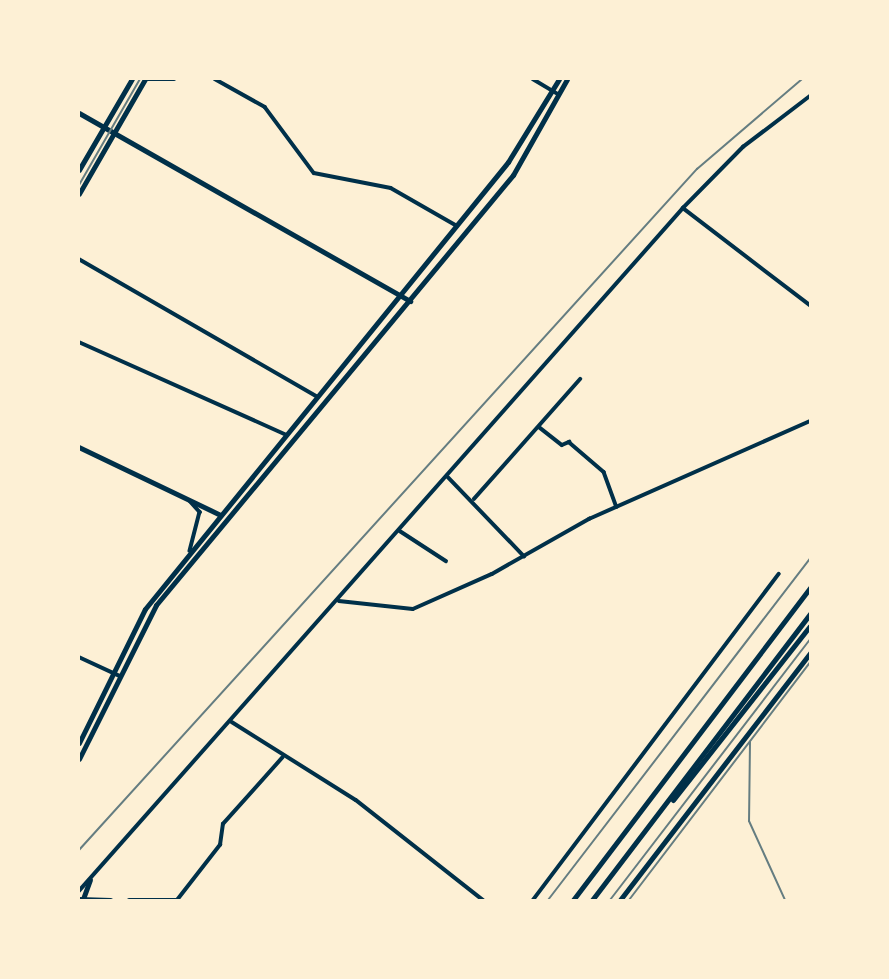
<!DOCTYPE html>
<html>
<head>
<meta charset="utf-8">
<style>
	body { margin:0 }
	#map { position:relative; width:889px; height:979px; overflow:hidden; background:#fdf0d5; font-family:"IBM Plex Sans",sans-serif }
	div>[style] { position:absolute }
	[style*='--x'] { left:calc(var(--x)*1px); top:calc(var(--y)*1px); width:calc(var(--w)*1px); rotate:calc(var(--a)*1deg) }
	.minor>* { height:3.5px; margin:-1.75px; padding:0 1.75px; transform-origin:1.75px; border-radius:1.75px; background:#003049 }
	.tertiary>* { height:4.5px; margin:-2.25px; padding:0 2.25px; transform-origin:2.25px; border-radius:2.25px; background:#003049 }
	.secondary>* { height:4.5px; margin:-2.25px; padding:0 2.25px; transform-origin:2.25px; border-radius:2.25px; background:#003049 }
	.primary>* { height:5px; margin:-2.5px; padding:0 2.5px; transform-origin:2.5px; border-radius:2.5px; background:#003049 }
	.trunk>* { height:5px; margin:-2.5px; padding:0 2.5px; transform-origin:2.5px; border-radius:2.5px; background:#003049 }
	.tram>* { height:2px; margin:-1px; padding:0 1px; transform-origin:1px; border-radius:1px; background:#657d81 }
	.rail>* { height:2px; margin:-1px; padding:0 1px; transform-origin:1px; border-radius:1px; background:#657d81 }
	span { translate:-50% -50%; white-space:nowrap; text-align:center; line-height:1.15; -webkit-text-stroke:7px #fdf0d5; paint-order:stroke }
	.frame { position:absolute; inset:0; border:80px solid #fdf0d5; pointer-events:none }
</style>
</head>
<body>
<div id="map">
	<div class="minor">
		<div style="--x:146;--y:79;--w:28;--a:0"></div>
		<div style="--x:215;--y:79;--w:57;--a:29.2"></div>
		<div style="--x:265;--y:107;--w:82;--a:53.4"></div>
		<div style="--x:314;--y:173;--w:78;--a:11"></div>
		<div style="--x:391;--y:188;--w:76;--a:29.9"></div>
		<div style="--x:533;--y:79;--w:29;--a:31"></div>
		<div style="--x:683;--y:208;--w:160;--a:37.4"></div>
		<div style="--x:79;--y:259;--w:274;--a:30"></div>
		<div style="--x:79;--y:342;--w:226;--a:24.1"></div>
		<div style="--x:539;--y:427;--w:29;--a:38"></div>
		<div style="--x:562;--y:445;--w:8;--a:-23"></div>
		<div style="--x:569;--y:442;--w:46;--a:40.6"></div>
		<div style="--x:604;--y:472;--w:37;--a:70"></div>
		<div style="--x:448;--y:477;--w:110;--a:46.1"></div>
		<div style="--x:474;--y:499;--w:160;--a:-48.5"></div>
		<div style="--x:190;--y:501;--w:15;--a:48"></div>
		<div style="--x:200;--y:512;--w:40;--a:104.4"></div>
		<div style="--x:400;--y:531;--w:55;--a:33.1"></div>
		<div style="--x:339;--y:601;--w:74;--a:6.2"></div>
		<div style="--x:413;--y:609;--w:86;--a:-23.9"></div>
		<div style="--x:492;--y:574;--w:112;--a:-29.6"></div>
		<div style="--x:589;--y:519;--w:242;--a:-23.9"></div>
		<div style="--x:79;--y:657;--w:45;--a:24.9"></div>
		<div style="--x:232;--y:722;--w:146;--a:32.2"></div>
		<div style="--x:356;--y:800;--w:162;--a:38.2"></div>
		<div style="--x:79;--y:891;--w:912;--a:-48.51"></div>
		<div style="--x:683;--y:208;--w:86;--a:-45.5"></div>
		<div style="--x:743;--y:147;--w:84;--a:-37.3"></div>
		<div style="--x:177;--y:900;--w:70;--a:-52"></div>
		<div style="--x:220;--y:845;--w:21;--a:-82"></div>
		<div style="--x:223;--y:824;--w:89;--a:-48.2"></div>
		<div style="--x:533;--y:900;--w:408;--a:-53"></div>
	</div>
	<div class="tertiary">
		<div style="--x:79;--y:447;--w:155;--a:25.6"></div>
		<div style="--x:79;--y:899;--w:31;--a:2"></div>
		<div style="--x:83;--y:899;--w:20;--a:-70"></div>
		<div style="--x:129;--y:900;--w:48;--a:0"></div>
		<div style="--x:620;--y:900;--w:312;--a:-52.4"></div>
	</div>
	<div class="secondary">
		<div style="--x:79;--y:170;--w:105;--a:-59.8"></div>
		<div style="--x:79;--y:194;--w:133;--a:-60.1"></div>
	</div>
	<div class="primary">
		<div style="--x:79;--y:113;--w:381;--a:29.6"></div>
		<div style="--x:79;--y:743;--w:149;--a:-63.8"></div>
		<div style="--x:145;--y:609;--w:576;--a:-50.92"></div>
		<div style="--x:508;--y:162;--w:97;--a:-58.4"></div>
		<div style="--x:79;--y:759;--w:172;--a:-63.4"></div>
		<div style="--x:156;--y:605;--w:559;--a:-50.3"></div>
		<div style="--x:513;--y:175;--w:110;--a:-60.6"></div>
	</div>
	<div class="trunk">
		<div style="--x:673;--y:800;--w:221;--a:-51.8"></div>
		<div style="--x:573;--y:900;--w:392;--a:-52.8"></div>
		<div style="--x:592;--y:900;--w:360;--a:-52.7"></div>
	</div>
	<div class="tram">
		<div style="--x:79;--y:185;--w:122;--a:-60.1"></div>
	</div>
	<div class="rail">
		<div style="--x:750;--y:742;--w:79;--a:90.7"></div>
		<div style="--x:749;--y:821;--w:87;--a:65.5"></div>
		<div style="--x:79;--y:850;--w:920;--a:-47.78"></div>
		<div style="--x:697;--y:169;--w:138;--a:-40.6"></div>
		<div style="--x:548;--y:900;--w:430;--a:-52.5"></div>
		<div style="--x:610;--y:900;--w:329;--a:-52.5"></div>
		<div style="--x:629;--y:900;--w:299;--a:-52.7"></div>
	</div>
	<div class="frame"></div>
</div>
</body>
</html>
